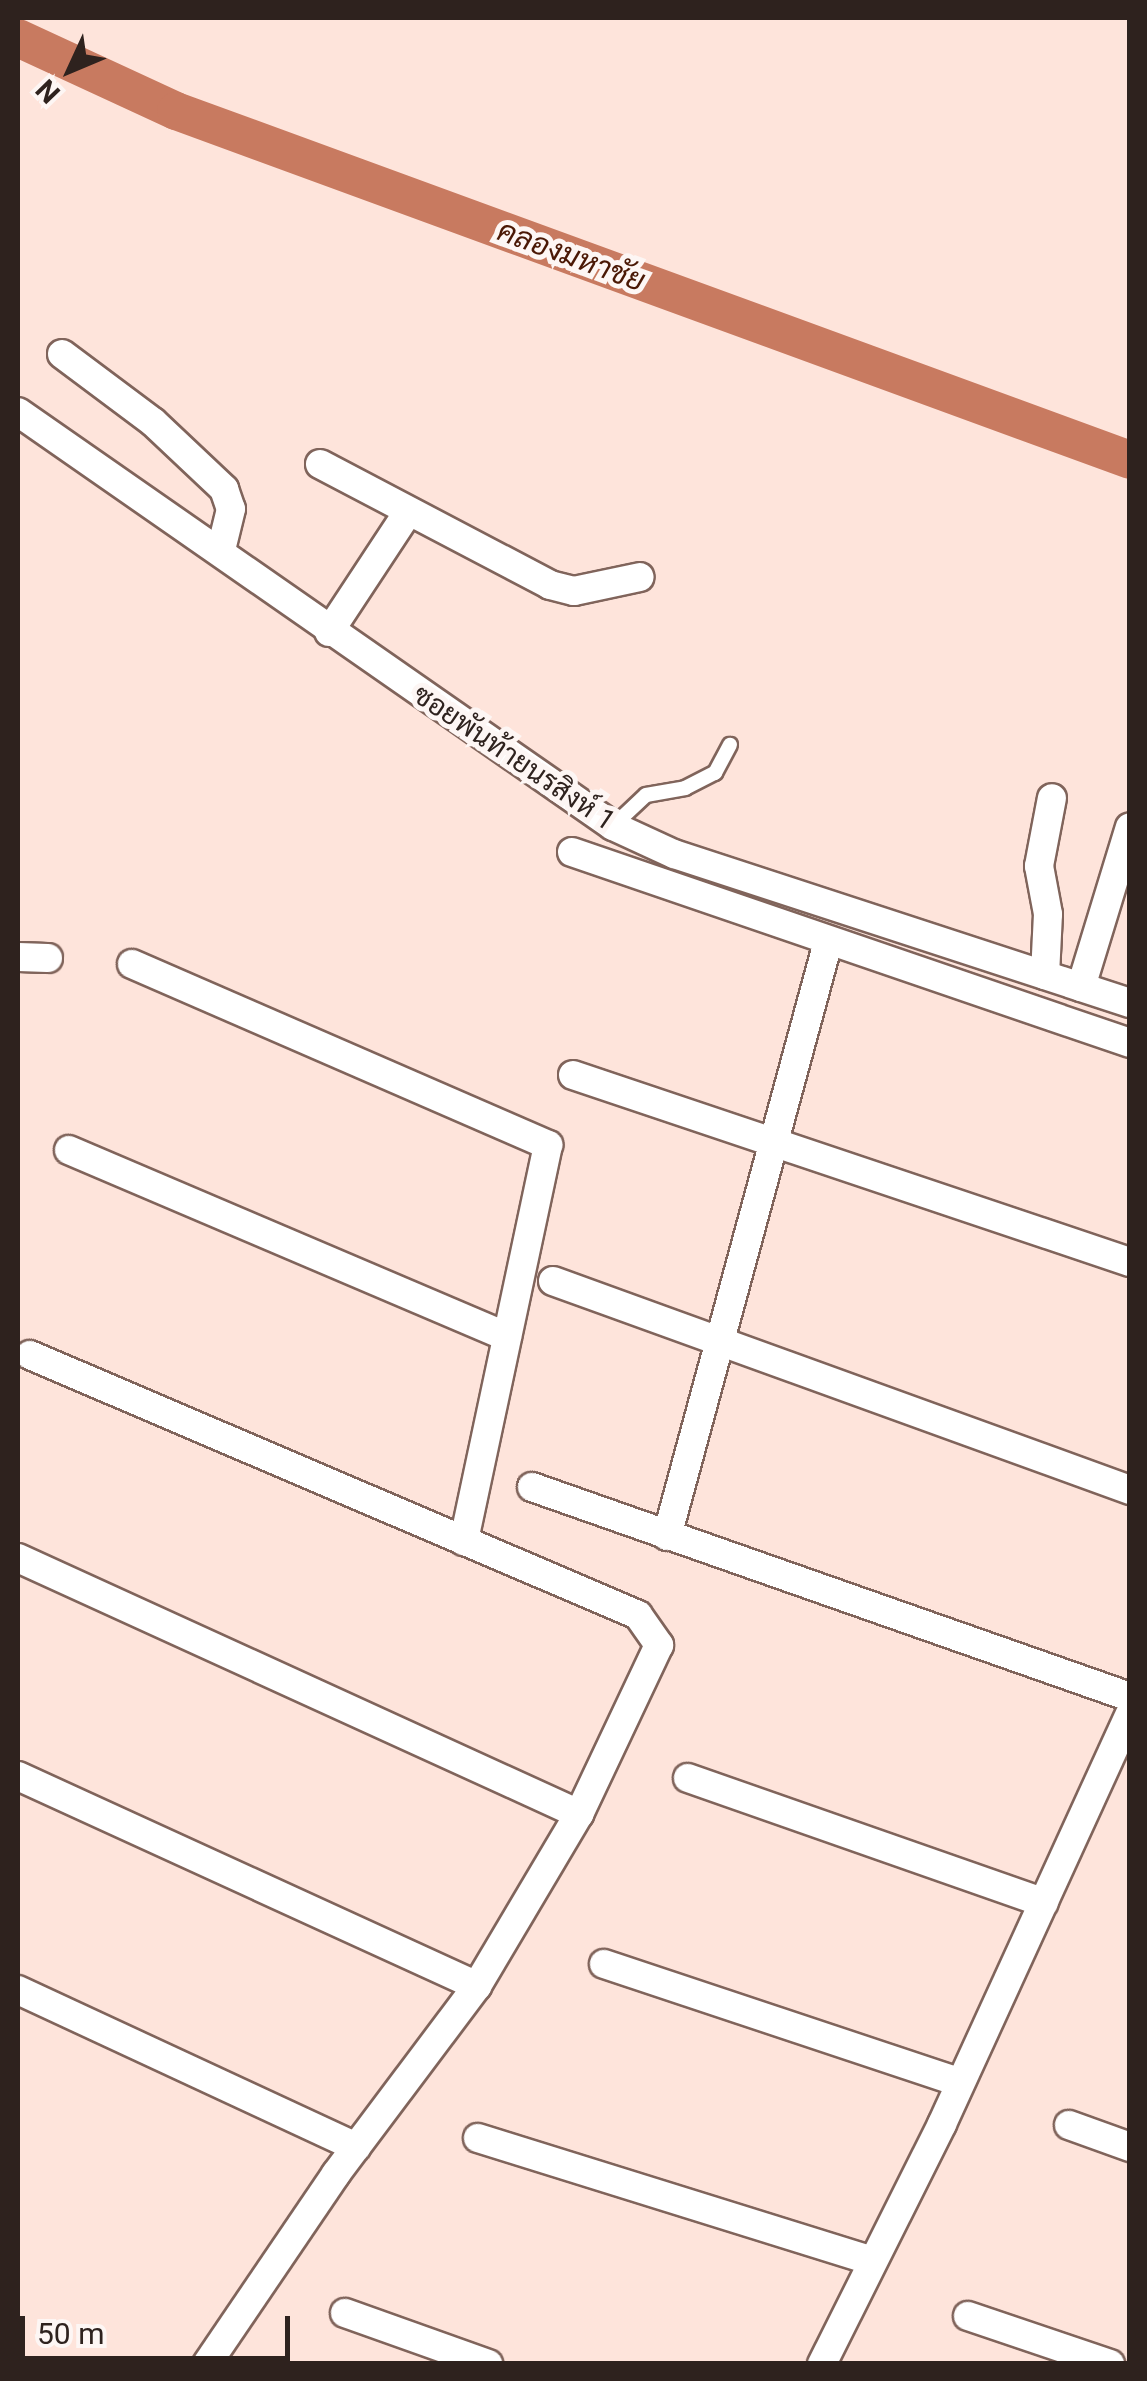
<!DOCTYPE html>
<html>
<head>
<meta charset="utf-8">
<style>
	body { margin:0 }
	#map { position:relative; width:1147px; height:2381px; overflow:hidden; background:#fee4db; font-family:Roboto,Sarabun,sans-serif }
	div>[style] { position:absolute }
	[style*='--x'] { left:calc(var(--x)*1px); top:calc(var(--y)*1px); width:calc(var(--w)*1px); rotate:calc(var(--a)*1deg) }
	.canal>* { height:38px; margin:-19px; padding:0 19px; transform-origin:19px; border-radius:19px; background:#c87a60 }
	.roads { filter:drop-shadow(2px 0 #80645b) drop-shadow(-2px 0 #80645b) drop-shadow(0 2px #80645b) drop-shadow(0 -2px #80645b) }
	.lane>* { height:14px; margin:-7px; padding:0 7px; transform-origin:7px; border-radius:7px; background:#fff }
	.street>* { height:28px; margin:-14px; padding:0 14px; transform-origin:14px; border-radius:14px; background:#fff }
	span { translate:-50% -50%; white-space:nowrap; text-align:center; line-height:1.15; -webkit-text-stroke:10px #fdf6f4; paint-order:stroke }
	.street-label { font-size:28px; color:#2e221e }
	.water-label { font-size:30px; color:#4a1805; font-style:italic }
	.frame { position:absolute; inset:0; border:20px solid #2e221e; pointer-events:none }
	.north { position:absolute; left:20px; top:20px; width:100px; height:100px; -webkit-text-stroke:8px #fdf6f4; paint-order:stroke; rotate:226deg; font-size:28px; font-weight:700; line-height:40px; text-align:center; color:#2e221e }
	.north::after { content:''; display:block; margin:auto; width:35px; height:45px; background:#2e221e; clip-path:polygon(50% 0,100% 100%,50% 72%,0 100%) }
	.scale { position:absolute; left:20px; top:2316px; width:270px; height:45px; box-sizing:border-box; border:5px solid #2e221e; border-top:0; padding-left:12px; font-size:30px; line-height:35px; white-space:nowrap; color:#2e221e; -webkit-text-stroke:8px #fdf6f4; paint-order:stroke }
</style>
</head>
<body>
<div id="map">
	<div class="canal">
		<div style="--x:18;--y:38;--w:174;--a:24.8"></div>
		<div style="--x:176;--y:111;--w:1016;--a:20.09"></div>
	</div>
	<div class="roads">
		<div class="lane">
			<div style="--x:613;--y:826;--w:45;--a:-43.2"></div>
			<div style="--x:646;--y:795;--w:40;--a:-10"></div>
			<div style="--x:685;--y:788;--w:34;--a:-27"></div>
			<div style="--x:715;--y:773;--w:32;--a:-62"></div>
		</div>
		<div class="street">
			<div style="--x:62;--y:354;--w:114;--a:36.8"></div>
			<div style="--x:153;--y:422;--w:98;--a:43.3"></div>
			<div style="--x:224;--y:489;--w:21;--a:71"></div>
			<div style="--x:231;--y:509;--w:42;--a:103.7"></div>
			<div style="--x:18;--y:412;--w:725;--a:34.83"></div>
			<div style="--x:613;--y:826;--w:67;--a:24.7"></div>
			<div style="--x:674;--y:854;--w:480;--a:18.1"></div>
			<div style="--x:320;--y:464;--w:260;--a:27.7"></div>
			<div style="--x:550;--y:585;--w:25;--a:14"></div>
			<div style="--x:574;--y:591;--w:67;--a:-12"></div>
			<div style="--x:329;--y:632;--w:144;--a:-56.6"></div>
			<div style="--x:572;--y:852;--w:590;--a:18.9"></div>
			<div style="--x:18;--y:957;--w:30;--a:2"></div>
			<div style="--x:132;--y:964;--w:454;--a:23.5"></div>
			<div style="--x:548;--y:1145;--w:405;--a:102"></div>
			<div style="--x:1045;--y:975;--w:61;--a:-87.2"></div>
			<div style="--x:1048;--y:914;--w:49;--a:-100.6"></div>
			<div style="--x:1039;--y:866;--w:69;--a:-79.2"></div>
			<div style="--x:1081;--y:987;--w:167;--a:-73"></div>
			<div style="--x:573;--y:1075;--w:588;--a:18.56"></div>
			<div style="--x:69;--y:1150;--w:476;--a:23.1"></div>
			<div style="--x:553;--y:1281;--w:614;--a:19.91"></div>
			<div style="--x:30;--y:1355;--w:661;--a:23.15"></div>
			<div style="--x:638;--y:1615;--w:37;--a:55"></div>
			<div style="--x:659;--y:1645;--w:187;--a:115.3"></div>
			<div style="--x:579;--y:1814;--w:200;--a:120.7"></div>
			<div style="--x:477;--y:1986;--w:235;--a:126.9"></div>
			<div style="--x:336;--y:2174;--w:230;--a:124.2"></div>
			<div style="--x:532;--y:1487;--w:634;--a:19.35"></div>
			<div style="--x:667;--y:1536;--w:615;--a:-74.83"></div>
			<div style="--x:18;--y:1558;--w:617;--a:24.53"></div>
			<div style="--x:18;--y:1776;--w:505;--a:24.58"></div>
			<div style="--x:688;--y:1778;--w:377;--a:19.3"></div>
			<div style="--x:604;--y:1964;--w:374;--a:18.4"></div>
			<div style="--x:18;--y:1990;--w:373;--a:24.9"></div>
			<div style="--x:1069;--y:2125;--w:65;--a:19.8"></div>
			<div style="--x:478;--y:2138;--w:410;--a:17.3"></div>
			<div style="--x:345;--y:2313;--w:152;--a:19.6"></div>
			<div style="--x:968;--y:2316;--w:150;--a:18.7"></div>
			<div style="--x:822;--y:2364;--w:268;--a:-63.4"></div>
			<div style="--x:942;--y:2124;--w:451;--a:-65.4"></div>
		</div>
	</div>
	<div class="street-label">
		<span style="left:514px;top:758px;rotate:34deg">ซอยพันท้ายนรสิงห์ 1</span>
	</div>
	<div class="water-label">
		<span style="left:571px;top:256px;rotate:20deg">คลองมหาชัย</span>
	</div>
	<div class="frame"></div>
	<div class="north">N</div>
	<div class="scale">50 m</div>
</div>
</body>
</html>
